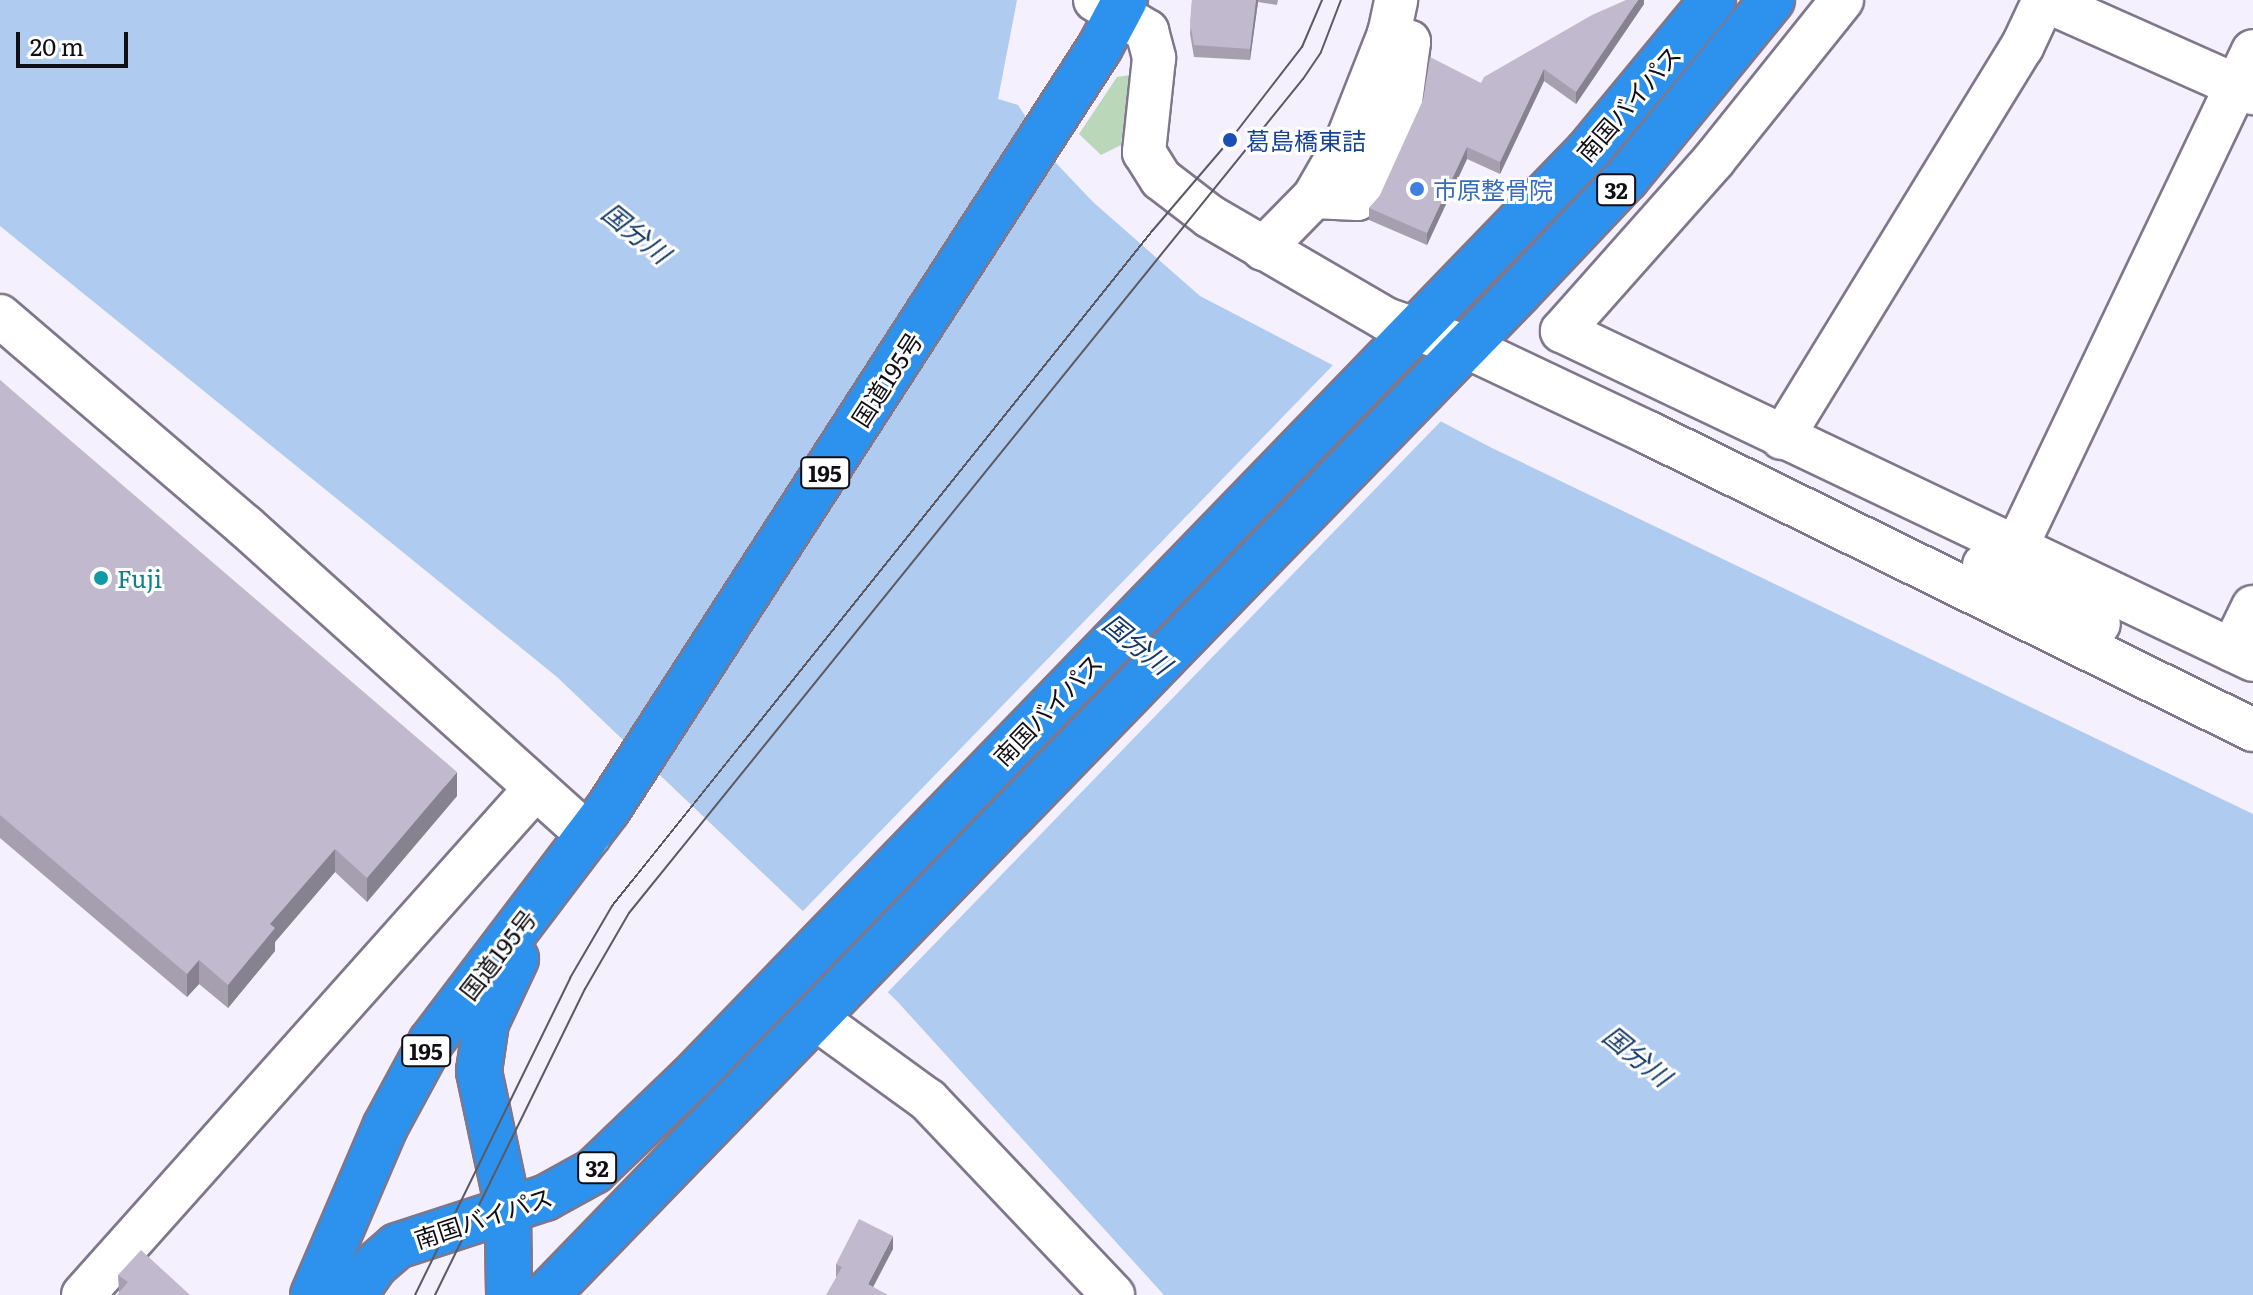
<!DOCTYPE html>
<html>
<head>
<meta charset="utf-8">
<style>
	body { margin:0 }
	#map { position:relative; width:2253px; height:1295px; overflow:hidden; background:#f5f0fd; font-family:Literata,"Noto Sans JP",serif }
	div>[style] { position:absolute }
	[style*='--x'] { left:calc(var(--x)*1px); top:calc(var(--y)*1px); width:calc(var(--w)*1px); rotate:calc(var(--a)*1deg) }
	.green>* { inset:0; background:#bbd7ba }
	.water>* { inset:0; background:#afcbf0 }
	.pier>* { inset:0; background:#f5f0fd }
	.roads { filter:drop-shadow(2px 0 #7f778b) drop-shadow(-2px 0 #7f778b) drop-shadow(0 2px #7f778b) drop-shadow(0 -2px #7f778b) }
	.minor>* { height:42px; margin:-21px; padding:0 21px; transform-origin:21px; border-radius:21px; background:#fff }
	.highway>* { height:44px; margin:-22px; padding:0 22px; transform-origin:22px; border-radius:22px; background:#2d92ed }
	.tram>* { height:2px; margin:-1px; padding:0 1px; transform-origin:1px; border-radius:1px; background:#5d5962 }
	.wall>* { inset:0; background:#a69fb0 }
	.shaded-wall>* { inset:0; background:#878290 }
	.building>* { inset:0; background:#c1b9cd }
	.dots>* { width:22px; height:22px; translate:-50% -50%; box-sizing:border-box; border:4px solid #fff; border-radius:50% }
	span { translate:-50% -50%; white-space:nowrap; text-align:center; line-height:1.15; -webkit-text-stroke:6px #fff; paint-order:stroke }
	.shield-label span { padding:2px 6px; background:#fff; border:2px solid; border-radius:6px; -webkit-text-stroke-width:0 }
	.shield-label { font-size:22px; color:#110e15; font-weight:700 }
	.street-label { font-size:24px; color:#110e15 }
	.transit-label { font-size:24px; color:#164399 }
	.left { translate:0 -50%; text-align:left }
	.shop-label { font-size:24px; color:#366cbe }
	.culture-label { font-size:24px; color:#0d838f }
	.water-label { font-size:26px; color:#133a67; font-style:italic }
	.scale { position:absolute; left:16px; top:32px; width:112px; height:36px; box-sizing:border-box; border:4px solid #110e15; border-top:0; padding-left:10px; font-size:24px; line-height:28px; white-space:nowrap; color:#110e15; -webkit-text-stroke:6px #fff; paint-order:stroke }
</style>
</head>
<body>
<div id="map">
	<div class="green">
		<div style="clip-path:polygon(1130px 75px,1121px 145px,1101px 155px,1079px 134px,1117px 77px)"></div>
	</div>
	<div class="water">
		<div style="clip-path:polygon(0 0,1017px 0,998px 99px,1018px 105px,1055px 162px,1093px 202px,1200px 296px,1492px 448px,2253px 814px,2253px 1295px,1164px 1295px,896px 1000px,557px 677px,0 226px)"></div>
	</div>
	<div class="pier">
		<div style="clip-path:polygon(1336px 362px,1444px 418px,885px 995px,800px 914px)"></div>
	</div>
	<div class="roads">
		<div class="minor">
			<div style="--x:1095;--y:0;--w:61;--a:30.8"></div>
			<div style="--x:1147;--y:31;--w:28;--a:75"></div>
			<div style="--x:1154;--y:58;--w:95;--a:96.1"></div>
			<div style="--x:1144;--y:152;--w:32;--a:58"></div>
			<div style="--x:1161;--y:179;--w:61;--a:37.6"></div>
			<div style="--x:1209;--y:216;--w:205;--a:30.2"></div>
			<div style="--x:1386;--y:319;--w:86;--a:19.1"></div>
			<div style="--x:1467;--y:347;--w:201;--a:25.3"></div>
			<div style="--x:1649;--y:433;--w:673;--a:26.18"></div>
			<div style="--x:1842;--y:0;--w:205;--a:128.7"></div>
			<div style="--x:1714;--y:160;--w:229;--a:131.6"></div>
			<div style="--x:1562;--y:331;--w:765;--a:25.46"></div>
			<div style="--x:2044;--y:0;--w:229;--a:24"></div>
			<div style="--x:1314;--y:197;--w:43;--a:2.7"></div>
			<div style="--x:1357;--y:199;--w:107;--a:-65.6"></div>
			<div style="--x:1401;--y:102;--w:61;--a:-82.4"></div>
			<div style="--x:1409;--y:42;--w:22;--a:-158"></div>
			<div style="--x:1263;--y:249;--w:73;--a:-45.6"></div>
			<div style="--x:1314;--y:197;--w:68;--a:-60"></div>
			<div style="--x:1348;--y:138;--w:112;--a:-68.5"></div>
			<div style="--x:1389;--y:34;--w:35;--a:-78"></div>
			<div style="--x:0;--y:316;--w:323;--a:40.6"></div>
			<div style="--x:245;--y:526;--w:463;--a:42"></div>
			<div style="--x:1782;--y:438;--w:459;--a:-58.5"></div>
			<div style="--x:2022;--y:47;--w:52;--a:-64.9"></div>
			<div style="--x:1984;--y:565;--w:129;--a:27.2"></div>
			<div style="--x:2004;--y:573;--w:578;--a:-64.5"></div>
			<div style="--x:2232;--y:650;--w:48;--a:-64"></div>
			<div style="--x:815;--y:1018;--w:140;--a:36"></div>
			<div style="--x:928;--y:1100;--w:269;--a:46.5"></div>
			<div style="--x:83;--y:1295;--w:678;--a:-48.23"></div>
		</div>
		<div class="highway">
			<div style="--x:313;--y:1295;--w:183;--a:-66.8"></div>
			<div style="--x:385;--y:1127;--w:97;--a:-61.6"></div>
			<div style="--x:431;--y:1042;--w:293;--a:-52.8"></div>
			<div style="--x:608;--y:809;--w:907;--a:-57.15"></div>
			<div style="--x:1100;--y:47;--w:53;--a:-62"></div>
			<div style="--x:354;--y:1295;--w:35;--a:-55"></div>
			<div style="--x:374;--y:1266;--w:30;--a:-41"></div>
			<div style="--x:397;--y:1246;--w:156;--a:-18"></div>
			<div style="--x:545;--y:1198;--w:56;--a:-28.9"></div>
			<div style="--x:594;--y:1171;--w:133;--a:-43.8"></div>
			<div style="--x:690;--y:1079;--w:1291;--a:-45.94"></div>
			<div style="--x:1588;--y:151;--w:196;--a:-50.4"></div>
			<div style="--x:509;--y:1295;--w:87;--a:-90.7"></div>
			<div style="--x:508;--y:1208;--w:140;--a:-102"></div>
			<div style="--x:479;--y:1071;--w:49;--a:-81.7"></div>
			<div style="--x:486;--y:1023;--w:71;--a:-64.9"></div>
			<div style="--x:546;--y:1295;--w:1397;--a:-45.87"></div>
			<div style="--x:1519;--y:292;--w:156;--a:-46.6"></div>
			<div style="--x:1626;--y:179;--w:231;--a:-50.8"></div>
		</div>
	</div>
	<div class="tram">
		<div style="--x:415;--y:1295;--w:353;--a:-63.9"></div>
		<div style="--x:570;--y:978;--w:83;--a:-59.7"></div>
		<div style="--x:612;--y:906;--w:866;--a:-51.33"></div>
		<div style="--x:1153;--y:230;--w:118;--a:-49.5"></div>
		<div style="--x:1230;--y:140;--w:118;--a:-52.3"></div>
		<div style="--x:1302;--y:47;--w:51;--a:-66.9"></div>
		<div style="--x:435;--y:1295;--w:341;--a:-63.9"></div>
		<div style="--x:585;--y:989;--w:88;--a:-59.9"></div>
		<div style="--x:629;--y:913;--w:1072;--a:-51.06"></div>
		<div style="--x:1303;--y:79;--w:32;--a:-56"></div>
		<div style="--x:1321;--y:52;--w:56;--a:-69"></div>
	</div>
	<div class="wall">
		<div style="clip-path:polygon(1192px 0,1278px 0,1277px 5px,1258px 2px,1250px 60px,1194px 57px,1190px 34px)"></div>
		<div style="clip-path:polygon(1644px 0,1644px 4px,1576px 104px,1544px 81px,1500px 174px,1467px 159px,1427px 245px,1369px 220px,1369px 208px,1481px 83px)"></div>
		<div style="clip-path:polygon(0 380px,457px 796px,367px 902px,335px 872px,275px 942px,275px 951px,228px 1008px,199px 984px,187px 997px,0 838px)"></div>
		<div style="clip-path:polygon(893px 1249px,836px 1277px,836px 1264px)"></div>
		<div style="clip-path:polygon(118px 1275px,190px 1295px,119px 1292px)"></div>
	</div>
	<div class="shaded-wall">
		<div style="clip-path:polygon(1256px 0,1258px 0,1258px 2px,1250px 60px,1250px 49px)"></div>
		<div style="clip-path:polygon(1638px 0,1644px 0,1644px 4px,1576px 104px,1576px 92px)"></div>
		<div style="clip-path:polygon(1544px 69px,1544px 81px,1500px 174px,1500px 162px)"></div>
		<div style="clip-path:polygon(1467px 147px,1467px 159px,1427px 245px,1427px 233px)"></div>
		<div style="clip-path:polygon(457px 772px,457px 796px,367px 902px,367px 878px)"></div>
		<div style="clip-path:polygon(335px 849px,335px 872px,275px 942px,275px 951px,228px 1008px,228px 985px,270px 924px)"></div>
		<div style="clip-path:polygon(199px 960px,199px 984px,187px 997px,187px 974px)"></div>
		<div style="clip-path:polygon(893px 1236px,893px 1249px,869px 1295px,868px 1284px)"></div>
	</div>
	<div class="building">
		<div style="clip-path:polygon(1192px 0,1256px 0,1250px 49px,1194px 45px,1190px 22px)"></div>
		<div style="clip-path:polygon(1626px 0,1638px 0,1576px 92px,1544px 69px,1500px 162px,1467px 147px,1427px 233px,1369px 208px,1379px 197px,1423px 100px,1430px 57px,1481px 83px,1484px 77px,1592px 15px)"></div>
		<div style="clip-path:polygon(0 380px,457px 772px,367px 878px,335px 849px,270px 924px,275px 928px,228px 985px,199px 960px,187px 974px,0 815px)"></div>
		<div style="clip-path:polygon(859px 1219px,893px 1236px,868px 1284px,888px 1295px,826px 1295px,842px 1267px,836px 1264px)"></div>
		<div style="clip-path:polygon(141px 1250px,190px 1295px,117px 1295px,128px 1282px,118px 1275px)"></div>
	</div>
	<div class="dots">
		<div style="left:1230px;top:140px;background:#1a4fb4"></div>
		<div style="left:1417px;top:189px;background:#3f7fe0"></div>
		<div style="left:101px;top:578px;background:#0f9aa8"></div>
	</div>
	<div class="shield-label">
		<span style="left:1616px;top:190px">32</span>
		<span style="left:825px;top:473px">195</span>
		<span style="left:426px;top:1051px">195</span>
		<span style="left:597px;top:1168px">32</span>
	</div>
	<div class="street-label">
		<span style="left:1628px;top:103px;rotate:-49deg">南国バイパス</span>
		<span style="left:886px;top:379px;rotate:-57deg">国道195号</span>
		<span style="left:1047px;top:709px;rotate:-46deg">南国バイパス</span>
		<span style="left:497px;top:954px;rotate:-52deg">国道195号</span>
		<span style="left:483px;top:1217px;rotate:-18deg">南国バイパス</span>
	</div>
	<div class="transit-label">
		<span class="left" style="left:1246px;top:140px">葛島橋東詰</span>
	</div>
	<div class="shop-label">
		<span class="left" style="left:1433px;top:189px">市原整骨院</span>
	</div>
	<div class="culture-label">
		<span class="left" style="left:117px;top:578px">Fuji</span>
	</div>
	<div class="water-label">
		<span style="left:637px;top:232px;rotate:39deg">国分川</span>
		<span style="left:1138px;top:643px;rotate:39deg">国分川</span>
		<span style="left:1638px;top:1055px;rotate:39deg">国分川</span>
	</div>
	<div class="scale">20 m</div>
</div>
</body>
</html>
